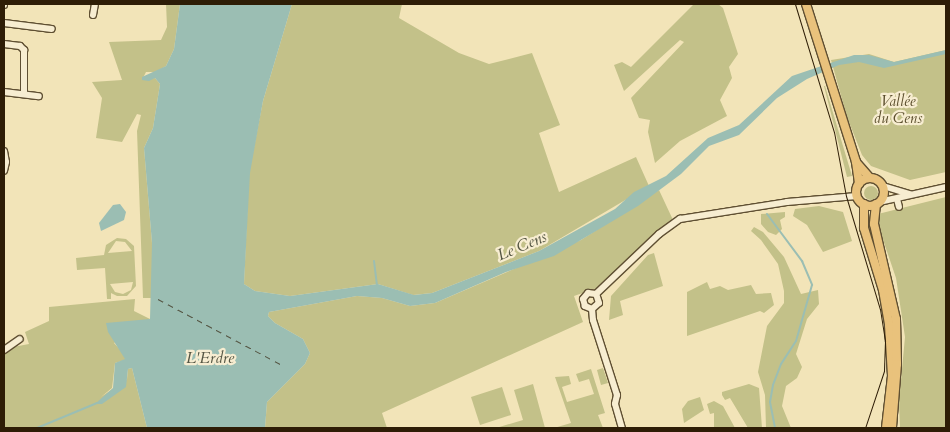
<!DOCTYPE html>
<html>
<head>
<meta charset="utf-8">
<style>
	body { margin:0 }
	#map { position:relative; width:950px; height:432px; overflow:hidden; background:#f2e4b8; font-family:Cardo,serif }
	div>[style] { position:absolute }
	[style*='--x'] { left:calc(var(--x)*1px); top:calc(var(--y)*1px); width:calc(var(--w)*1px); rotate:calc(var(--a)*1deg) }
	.green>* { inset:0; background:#c3c189 }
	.round { border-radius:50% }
	.water>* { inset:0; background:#9bbeb3 }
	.stream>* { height:2px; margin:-1px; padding:0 1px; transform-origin:1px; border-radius:1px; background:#9bbeb3 }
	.ferry>* { height:1px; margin-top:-0.5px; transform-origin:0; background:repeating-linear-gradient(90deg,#545543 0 6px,transparent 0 11px) }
	.roads { filter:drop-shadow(1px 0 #5f4f32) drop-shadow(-1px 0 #5f4f32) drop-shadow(0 1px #5f4f32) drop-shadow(0 -1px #5f4f32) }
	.minor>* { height:6px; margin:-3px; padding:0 3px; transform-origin:3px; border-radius:3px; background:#f7edd1 }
	.major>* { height:8px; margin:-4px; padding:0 4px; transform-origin:4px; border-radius:4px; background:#e9c27c }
	.major>.ring { margin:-4px; padding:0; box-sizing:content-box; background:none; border:8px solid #e9c27c; border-radius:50% }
	.tram>* { height:1px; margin:-0.5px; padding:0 0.5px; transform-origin:0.5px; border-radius:0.5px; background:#2e1d06 }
	span { translate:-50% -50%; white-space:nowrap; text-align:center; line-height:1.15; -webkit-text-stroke:4.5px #f7edd1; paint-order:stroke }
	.park-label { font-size:15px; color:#5b4e2d; font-style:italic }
	.water-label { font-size:16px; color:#545543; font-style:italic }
	.frame { position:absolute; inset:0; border:5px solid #2e1d06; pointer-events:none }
</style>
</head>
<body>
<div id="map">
	<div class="green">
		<div style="clip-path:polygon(166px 4px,180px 4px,174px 49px,166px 66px,156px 72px,146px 72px,142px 80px,155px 78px,160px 84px,153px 128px,144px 148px,152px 243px,152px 298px,143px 298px,137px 131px,141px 115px,137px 114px,122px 142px,96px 138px,102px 98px,92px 82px,122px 80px,109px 42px,161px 40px,167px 27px)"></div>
		<div style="clip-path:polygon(292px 4px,402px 4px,399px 18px,459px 53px,489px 64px,532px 53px,560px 125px,539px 133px,559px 192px,636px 157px,649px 186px,539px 251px,432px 293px,413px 295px,378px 284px,290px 296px,255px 291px,244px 284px,249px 173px,263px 101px)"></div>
		<div style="clip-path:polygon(694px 4px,718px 4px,723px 8px,738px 54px,729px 67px,732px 78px,720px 100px,727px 116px,680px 141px,655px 163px,648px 132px,650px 120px,639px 118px,631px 98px,684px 42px,680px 40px,624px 91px,614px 65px,622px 62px,631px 67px)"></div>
		<div style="clip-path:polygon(946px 50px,946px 172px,910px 180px,871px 166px,862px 155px,847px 117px,831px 60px,869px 54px,894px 62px)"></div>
		<div style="clip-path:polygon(824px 86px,825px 86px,852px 176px,847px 177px)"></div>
		<div class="round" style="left:864px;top:186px;width:14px;height:14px"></div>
		<div style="clip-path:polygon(659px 190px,673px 220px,597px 288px,574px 296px,583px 322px,382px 413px,387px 428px,265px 428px,267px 402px,305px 364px,310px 353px,303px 339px,275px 323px,268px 316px,269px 312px,357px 296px,382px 298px,410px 306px,435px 303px,581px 240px)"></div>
		<div style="clip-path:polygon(946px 197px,946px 428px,900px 428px,899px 401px,905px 337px,896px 278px,878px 225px,878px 214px)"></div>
		<div style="clip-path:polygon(819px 206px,843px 212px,852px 241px,823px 252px,807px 225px,793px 216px,795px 209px)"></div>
		<div style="clip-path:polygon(785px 212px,785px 217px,780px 220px,782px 229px,776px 235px,768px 232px,761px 224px,761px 214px)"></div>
		<div style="clip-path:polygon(754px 227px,763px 232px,784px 257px,801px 294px,818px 290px,819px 304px,807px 319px,796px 354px,802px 367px,797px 378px,786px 386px,782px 406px,791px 428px,766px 428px,765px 395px,758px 372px,767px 326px,784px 303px,784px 291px,778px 264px,761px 240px,751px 231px)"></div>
		<div style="clip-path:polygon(evenodd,117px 238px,126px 239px,134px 246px,136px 286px,127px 296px,117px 296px,111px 293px,111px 299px,107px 299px,105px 268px,77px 270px,76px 258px,104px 255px,106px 245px,117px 238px,116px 241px,125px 242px,132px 251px,108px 253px,116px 241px,117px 238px,133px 282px,131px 290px,123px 294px,115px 292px,110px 284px,133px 282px)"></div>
		<div style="clip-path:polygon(654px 253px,663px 286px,620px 301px,623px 315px,609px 320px,611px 296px,648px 255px)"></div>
		<div style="clip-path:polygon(707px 282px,710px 289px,720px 286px,728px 290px,751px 285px,756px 294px,771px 293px,774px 305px,764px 313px,760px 311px,687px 336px,687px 292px)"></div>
		<div style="clip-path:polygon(135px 299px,134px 311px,150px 319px,114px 343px,125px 355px,125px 360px,115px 363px,112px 388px,101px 397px,127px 379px,128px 369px,132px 368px,147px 428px,4px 428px,4px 354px,13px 347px,29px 344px,25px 332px,49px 321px,49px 307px)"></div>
		<div style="clip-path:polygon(603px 368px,608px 383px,601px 385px,597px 370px)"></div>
		<div style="clip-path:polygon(591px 369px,605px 413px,598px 415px,603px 428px,554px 428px,571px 423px,555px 377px,569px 376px,571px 384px,562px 387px,567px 402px,594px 394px,589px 379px,579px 382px,576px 374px)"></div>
		<div style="clip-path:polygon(533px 384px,545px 428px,496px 428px,523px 420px,514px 390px)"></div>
		<div style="clip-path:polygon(749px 384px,759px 388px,762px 428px,748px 428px,730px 398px,725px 400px,722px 395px,722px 392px)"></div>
		<div style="clip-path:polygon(502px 387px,511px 415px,480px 425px,471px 397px)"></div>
		<div style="clip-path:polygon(700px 397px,704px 410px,684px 423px,682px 409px,688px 401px)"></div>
		<div style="clip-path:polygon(714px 401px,723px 406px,735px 428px,714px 428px,714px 413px,710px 414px,707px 404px)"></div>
	</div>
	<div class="water">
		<div style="clip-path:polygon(180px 4px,292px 4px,263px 101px,250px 173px,244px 284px,255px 291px,290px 296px,378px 284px,414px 295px,432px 293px,539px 251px,615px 209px,634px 192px,666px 176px,708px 138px,739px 125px,792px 76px,854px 55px,869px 55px,894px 62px,946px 50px,946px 54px,884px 68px,859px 62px,839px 65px,807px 79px,777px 98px,739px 135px,709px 146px,681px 174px,638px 206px,554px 256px,506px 272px,435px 303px,410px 306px,382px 298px,357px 296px,269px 312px,268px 316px,275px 323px,303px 339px,310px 353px,305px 364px,267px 402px,265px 428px,147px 428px,132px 368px,128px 369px,126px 387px,102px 404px,95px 404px,113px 388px,115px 363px,125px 359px,108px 332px,106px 323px,150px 319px,152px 243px,144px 148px,153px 128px,160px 84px,155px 78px,149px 81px,142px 80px,142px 77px,166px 66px,174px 49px)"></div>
		<div style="clip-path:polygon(120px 204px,126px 212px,124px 220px,101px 231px,99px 223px,113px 205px)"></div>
	</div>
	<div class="stream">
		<div style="--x:767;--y:214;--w:59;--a:53.3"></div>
		<div style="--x:802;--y:261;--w:26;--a:67"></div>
		<div style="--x:812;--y:285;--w:58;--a:105.9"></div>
		<div style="--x:796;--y:341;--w:27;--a:123"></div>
		<div style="--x:781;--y:364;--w:22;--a:111"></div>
		<div style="--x:773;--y:385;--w:17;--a:100"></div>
		<div style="--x:770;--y:402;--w:26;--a:79"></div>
		<div style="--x:374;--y:261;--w:25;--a:83"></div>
		<div style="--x:37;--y:428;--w:65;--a:-22.6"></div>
	</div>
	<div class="ferry">
		<div style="--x:158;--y:299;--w:140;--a:28"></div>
	</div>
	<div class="roads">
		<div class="minor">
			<div style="--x:4;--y:5;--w:1;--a:-90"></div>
			<div style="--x:93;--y:15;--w:11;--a:-80"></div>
			<div style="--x:4;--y:23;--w:48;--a:7.1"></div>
			<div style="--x:4;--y:44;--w:16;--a:7"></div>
			<div style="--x:20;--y:46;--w:6;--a:45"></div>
			<div style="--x:24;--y:50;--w:44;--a:90"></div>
			<div style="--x:4;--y:92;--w:35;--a:7"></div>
			<div style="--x:4;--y:151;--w:11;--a:80"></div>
			<div style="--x:6;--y:162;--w:9;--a:103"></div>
			<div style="--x:883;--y:186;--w:28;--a:17"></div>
			<div style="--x:897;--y:199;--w:8;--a:76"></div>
			<div style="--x:879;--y:202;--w:69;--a:-12.6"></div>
			<div style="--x:596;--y:294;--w:87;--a:-43.6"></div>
			<div style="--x:659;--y:234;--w:26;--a:-36"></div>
			<div style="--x:680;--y:219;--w:108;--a:-9"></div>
			<div style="--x:787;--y:202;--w:70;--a:-4.9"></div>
			<div style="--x:592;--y:309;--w:11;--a:85"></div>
			<div style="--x:593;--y:320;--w:79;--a:72.3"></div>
			<div style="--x:617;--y:395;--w:9;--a:103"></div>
			<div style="--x:615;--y:404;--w:25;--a:74"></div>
			<div style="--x:592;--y:309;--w:8;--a:-157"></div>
			<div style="--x:585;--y:306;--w:7;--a:-106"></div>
			<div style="--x:583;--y:299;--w:8;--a:-50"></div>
			<div style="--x:588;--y:293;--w:8;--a:7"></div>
			<div style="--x:592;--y:309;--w:9;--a:-41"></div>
			<div style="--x:599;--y:303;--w:9;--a:-108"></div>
			<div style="--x:4;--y:350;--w:19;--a:-35"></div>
		</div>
		<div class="major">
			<div style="--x:806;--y:4;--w:166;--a:72.4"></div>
			<div style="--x:856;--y:162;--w:22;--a:82"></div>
			<div style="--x:856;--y:162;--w:21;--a:49"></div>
			<div class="ring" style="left:856px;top:178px;width:20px;height:20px"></div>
			<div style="--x:864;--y:204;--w:24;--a:90"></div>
			<div style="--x:864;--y:228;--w:65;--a:73"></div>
			<div style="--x:883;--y:290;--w:36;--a:80"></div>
			<div style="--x:889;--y:325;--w:51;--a:86.6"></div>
			<div style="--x:892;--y:376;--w:52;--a:96.6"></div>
			<div style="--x:876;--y:204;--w:20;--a:96"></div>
			<div style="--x:874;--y:224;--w:98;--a:77"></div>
			<div style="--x:896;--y:319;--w:45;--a:88.7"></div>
			<div style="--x:897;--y:364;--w:64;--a:94.5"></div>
		</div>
	</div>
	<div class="tram">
		<div style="--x:795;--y:4;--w:134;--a:73.1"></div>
		<div style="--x:834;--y:132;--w:65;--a:79.4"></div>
		<div style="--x:846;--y:196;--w:118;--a:73.3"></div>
		<div style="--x:880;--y:309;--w:32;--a:81"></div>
		<div style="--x:885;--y:341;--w:30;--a:92"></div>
		<div style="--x:884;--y:371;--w:60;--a:108.4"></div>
	</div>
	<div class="park-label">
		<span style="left:898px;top:110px">Vallée<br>du Cens</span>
	</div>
	<div class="water-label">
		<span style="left:522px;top:246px;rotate:-23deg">Le Cens</span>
		<span style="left:210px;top:358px">L'Erdre</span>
	</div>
	<div class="frame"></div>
</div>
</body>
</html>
